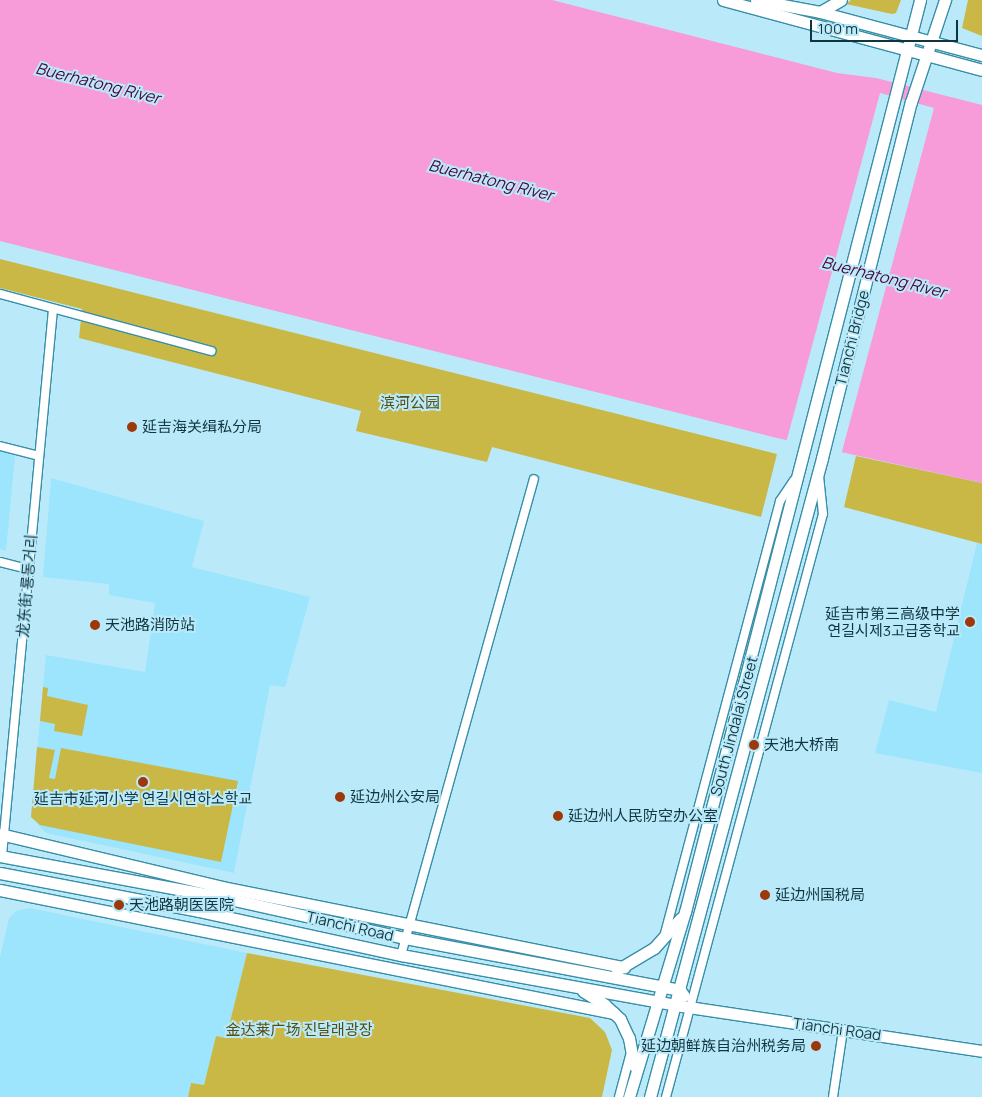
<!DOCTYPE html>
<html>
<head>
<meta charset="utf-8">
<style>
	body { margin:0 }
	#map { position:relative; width:982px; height:1097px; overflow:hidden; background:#baeafa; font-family:Manrope,"Noto Sans SC","Noto Sans KR",sans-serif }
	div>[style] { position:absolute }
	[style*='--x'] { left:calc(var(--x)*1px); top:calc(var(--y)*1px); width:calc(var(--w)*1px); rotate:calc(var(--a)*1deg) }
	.built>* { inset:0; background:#9ce5fd }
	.green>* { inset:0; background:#c9b746 }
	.water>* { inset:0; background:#f79bd9 }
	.pier>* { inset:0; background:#baeafa }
	.roads { filter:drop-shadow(1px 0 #378ea7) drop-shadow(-1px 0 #378ea7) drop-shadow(0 1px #378ea7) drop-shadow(0 -1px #378ea7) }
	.street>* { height:8px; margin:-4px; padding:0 4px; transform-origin:4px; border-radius:4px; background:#fff }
	.secondary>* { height:11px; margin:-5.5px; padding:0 5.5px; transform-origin:5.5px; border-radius:5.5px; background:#fff }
	.dots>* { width:14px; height:14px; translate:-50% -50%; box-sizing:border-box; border:2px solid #baeafa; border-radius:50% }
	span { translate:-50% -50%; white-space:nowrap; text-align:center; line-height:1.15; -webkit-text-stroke:4px #baeafa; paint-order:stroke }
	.street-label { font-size:15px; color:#10353f }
	.park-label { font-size:15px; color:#564c0f }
	.poi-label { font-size:15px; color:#10353f }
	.left { translate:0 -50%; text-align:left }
	.right { translate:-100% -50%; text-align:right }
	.water-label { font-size:16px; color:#4d043c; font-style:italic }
	.scale { position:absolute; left:810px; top:20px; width:148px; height:22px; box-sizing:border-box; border:2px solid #10353f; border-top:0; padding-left:6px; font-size:15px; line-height:18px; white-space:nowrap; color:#10353f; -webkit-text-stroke:4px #baeafa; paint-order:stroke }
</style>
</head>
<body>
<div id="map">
	<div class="built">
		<div style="clip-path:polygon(0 451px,15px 455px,6px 551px,0 549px)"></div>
		<div style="clip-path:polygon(51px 478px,204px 521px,192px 567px,310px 597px,285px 687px,270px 685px,234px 873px,46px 833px,31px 817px,46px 655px,145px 672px,155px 603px,109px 595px,109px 584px,43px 577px)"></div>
		<div style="clip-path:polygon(977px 543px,982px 544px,982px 773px,875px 753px,889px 700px,936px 712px)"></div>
		<div style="clip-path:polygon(30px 908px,247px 953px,226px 1038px,216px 1036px,204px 1086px,191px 1083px,188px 1097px,0 1097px,0 957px,9px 918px,16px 911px)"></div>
	</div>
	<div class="green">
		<div style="clip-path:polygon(851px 0,901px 0,896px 13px,892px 14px,846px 4px)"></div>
		<div style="clip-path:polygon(968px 0,982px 0,982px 36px,962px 28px)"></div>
		<div style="clip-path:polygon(0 259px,777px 454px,761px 517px,492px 447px,487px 462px,356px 431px,361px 411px,79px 338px,82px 309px,0 288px)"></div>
		<div style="clip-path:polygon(856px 456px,982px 483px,982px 544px,844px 507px)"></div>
		<div style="clip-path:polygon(43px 687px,48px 688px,47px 696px,88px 705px,82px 736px,54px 731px,55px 724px,40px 721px)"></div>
		<div style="clip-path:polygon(37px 747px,55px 750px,49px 778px,55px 779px,61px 748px,238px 781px,221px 862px,40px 825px,31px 817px)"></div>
		<div style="clip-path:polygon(247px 953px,590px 1018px,605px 1032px,612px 1050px,602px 1097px,188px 1097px,191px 1083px,204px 1085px,216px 1036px,226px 1038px)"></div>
	</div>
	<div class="water">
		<div style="clip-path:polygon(0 0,552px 0,837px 73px,876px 78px,982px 105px,982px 483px,777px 438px,0 241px)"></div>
	</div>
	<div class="pier">
		<div style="clip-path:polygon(880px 93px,934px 108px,841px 455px,786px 443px)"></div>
	</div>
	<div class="roads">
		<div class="street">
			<div style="--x:0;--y:294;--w:219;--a:15.1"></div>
			<div style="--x:0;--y:446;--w:40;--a:14.4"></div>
			<div style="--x:0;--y:562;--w:30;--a:14"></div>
			<div style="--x:2;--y:856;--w:549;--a:-84.67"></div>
			<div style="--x:664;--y:937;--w:451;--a:-75.1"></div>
			<div style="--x:780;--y:501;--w:25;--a:-56"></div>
			<div style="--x:401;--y:955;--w:494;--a:-74.4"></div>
			<div style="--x:619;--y:1097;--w:42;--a:-75"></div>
			<div style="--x:666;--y:1097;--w:604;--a:-74.93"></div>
			<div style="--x:823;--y:514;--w:36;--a:-96"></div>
			<div style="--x:833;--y:1097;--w:68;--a:-81.5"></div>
		</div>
		<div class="secondary">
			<div style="--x:723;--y:0;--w:268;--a:15.1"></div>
			<div style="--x:756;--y:0;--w:65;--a:10.6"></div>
			<div style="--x:820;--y:12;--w:168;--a:14.9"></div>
			<div style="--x:820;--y:12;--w:24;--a:-30"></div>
			<div style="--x:0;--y:834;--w:228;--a:13.4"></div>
			<div style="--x:222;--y:887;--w:410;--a:11.3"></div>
			<div style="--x:0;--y:856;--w:225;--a:10.5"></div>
			<div style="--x:221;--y:897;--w:189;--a:12.6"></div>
			<div style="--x:405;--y:938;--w:280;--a:10.7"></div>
			<div style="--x:680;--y:990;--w:7;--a:56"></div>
			<div style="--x:0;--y:873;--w:203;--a:10.8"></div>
			<div style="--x:199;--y:911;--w:207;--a:12.3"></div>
			<div style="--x:401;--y:955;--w:279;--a:10.3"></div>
			<div style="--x:675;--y:1005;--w:310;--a:8.5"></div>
			<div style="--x:0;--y:890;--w:626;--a:11.33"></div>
			<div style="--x:617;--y:970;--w:43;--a:-30.7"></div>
			<div style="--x:654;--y:948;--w:40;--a:-48"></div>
			<div style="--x:583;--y:991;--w:26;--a:32"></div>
			<div style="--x:605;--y:1005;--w:21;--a:43"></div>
			<div style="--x:620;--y:1019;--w:21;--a:65"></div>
			<div style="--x:629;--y:1038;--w:28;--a:80"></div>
			<div style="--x:629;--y:1097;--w:193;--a:-73.2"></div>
			<div style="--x:685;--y:912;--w:942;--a:-75.55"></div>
			<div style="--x:650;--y:1097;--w:662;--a:-74.93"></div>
			<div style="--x:822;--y:458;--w:367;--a:-76"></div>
			<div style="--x:911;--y:102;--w:108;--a:-71.6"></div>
		</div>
	</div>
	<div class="dots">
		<div style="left:132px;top:427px;background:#9d380a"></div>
		<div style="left:970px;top:622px;background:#9d380a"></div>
		<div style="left:95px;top:625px;background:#9d380a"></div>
		<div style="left:754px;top:745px;background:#9d380a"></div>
		<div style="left:143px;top:782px;background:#9d380a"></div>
		<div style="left:340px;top:797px;background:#9d380a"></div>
		<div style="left:558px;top:816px;background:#9d380a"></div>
		<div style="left:765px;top:895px;background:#9d380a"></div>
		<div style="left:119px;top:905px;background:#9d380a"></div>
		<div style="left:816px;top:1046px;background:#9d380a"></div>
	</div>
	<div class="street-label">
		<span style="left:852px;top:338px;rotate:-76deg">Tianchi Bridge</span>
		<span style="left:27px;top:586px;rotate:-85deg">龙东街 룡동거리</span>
		<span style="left:734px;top:726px;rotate:-75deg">South Jindalai Street</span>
		<span style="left:350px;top:926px;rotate:13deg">Tianchi Road</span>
		<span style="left:837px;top:1029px;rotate:8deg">Tianchi Road</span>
	</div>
	<div class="park-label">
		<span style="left:410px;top:403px">滨河公园</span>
		<span style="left:299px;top:1030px">金达莱广场 진달래광장</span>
	</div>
	<div class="poi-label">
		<span class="left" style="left:142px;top:427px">延吉海关缉私分局</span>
		<span class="right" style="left:960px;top:622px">延吉市第三高级中学<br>연길시제3고급중학교</span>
		<span class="left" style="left:105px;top:625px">天池路消防站</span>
		<span class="left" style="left:764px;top:745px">天池大桥南</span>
		<span class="left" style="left:350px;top:797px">延边州公安局</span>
		<span style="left:143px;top:799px">延吉市延河小学 연길시연하소학교</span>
		<span class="left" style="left:568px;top:816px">延边州人民防空办公室</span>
		<span class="left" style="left:775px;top:895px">延边州国税局</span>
		<span class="left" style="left:129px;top:905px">天池路朝医医院</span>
		<span class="right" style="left:806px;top:1046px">延边朝鲜族自治州税务局</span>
	</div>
	<div class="water-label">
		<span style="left:98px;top:83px;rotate:14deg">Buerhatong River</span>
		<span style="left:491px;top:180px;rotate:14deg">Buerhatong River</span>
		<span style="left:884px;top:277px;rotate:14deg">Buerhatong River</span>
	</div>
	<div class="scale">100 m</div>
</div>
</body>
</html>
